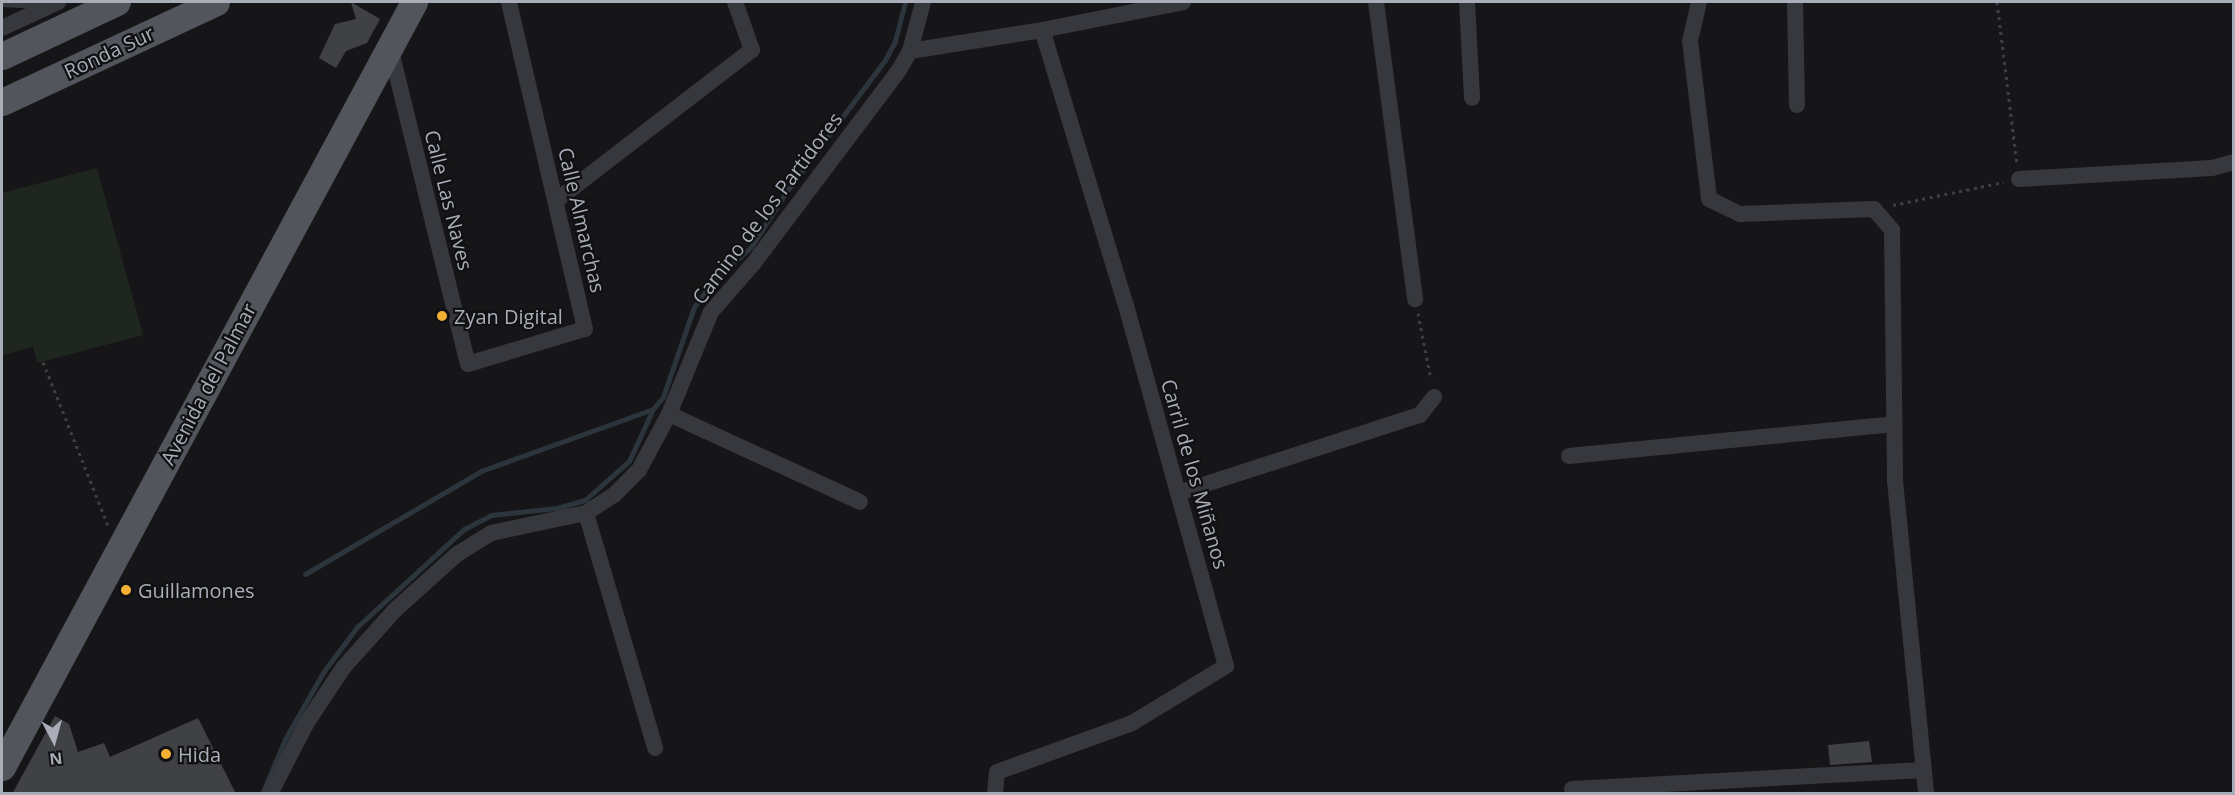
<!DOCTYPE html>
<html>
<head>
<meta charset="utf-8">
<style>
	body { margin:0 }
	#map { position:relative; width:2235px; height:795px; overflow:hidden; background:#161618; font-family:"Open Sans",sans-serif }
	div>[style] { position:absolute }
	[style*='--x'] { left:calc(var(--x)*1px); top:calc(var(--y)*1px); width:calc(var(--w)*1px); rotate:calc(var(--a)*1deg) }
	.green>* { inset:0; background:#1e261f }
	.stream>* { height:5px; margin:-2.5px; padding:0 2.5px; transform-origin:2.5px; border-radius:2.5px; background:#2c353c }
	.building>* { inset:0; background:#404145 }
	.path>* { height:3px; margin-top:-1.5px; transform-origin:0; background:repeating-linear-gradient(90deg,#3d3f44 0 3px,transparent 0 7.5px) }
	.service>* { height:8px; margin:-4px; padding:0 4px; transform-origin:4px; border-radius:4px; background:#37383d }
	.minor>* { height:16px; margin:-8px; padding:0 8px; transform-origin:8px; border-radius:8px; background:#37383d }
	.primary>* { height:27px; margin:-13.5px; padding:0 13.5px; transform-origin:13.5px; border-radius:13.5px; background:#53555c }
	.dots>* { width:16px; height:16px; translate:-50% -50%; box-sizing:border-box; border:3px solid #111113; border-radius:50% }
	span { translate:-50% -50%; white-space:nowrap; text-align:center; line-height:1.15; -webkit-text-stroke:4.5px #111113; paint-order:stroke }
	.street-label { font-size:20px; color:#a8adb8 }
	.poi-label { font-size:20px; color:#a8adb8 }
	.left { translate:0 -50%; text-align:left }
	.frame { position:absolute; inset:0; border:3px solid #a8adb8; pointer-events:none }
	.north { position:absolute; left:24px; top:711px; width:60px; height:60px; -webkit-text-stroke:4px #111113; paint-order:stroke; rotate:174deg; font-size:16px; font-weight:700; line-height:24px; text-align:center; color:#a8adb8 }
	.north::after { content:''; display:block; margin:auto; width:21px; height:27px; background:#a8adb8; clip-path:polygon(50% 0,100% 100%,50% 72%,0 100%) }
</style>
</head>
<body>
<div id="map">
	<div class="green">
		<div style="clip-path:polygon(97px 168px,143px 335px,37px 363px,33px 346px,2px 356px,2px 193px)"></div>
	</div>
	<div class="stream">
		<div style="--x:305;--y:574;--w:204;--a:-30.3"></div>
		<div style="--x:481;--y:471;--w:183;--a:-19.8"></div>
		<div style="--x:262;--y:794;--w:60;--a:-67.3"></div>
		<div style="--x:285;--y:739;--w:78;--a:-60.2"></div>
		<div style="--x:324;--y:671;--w:55;--a:-53.1"></div>
		<div style="--x:357;--y:627;--w:145;--a:-42.5"></div>
		<div style="--x:464;--y:529;--w:30;--a:-27"></div>
		<div style="--x:491;--y:515;--w:66;--a:-6.1"></div>
		<div style="--x:557;--y:508;--w:29;--a:-16"></div>
		<div style="--x:585;--y:500;--w:59;--a:-41.6"></div>
		<div style="--x:629;--y:461;--w:57;--a:-65.2"></div>
		<div style="--x:653;--y:409;--w:16;--a:-50"></div>
		<div style="--x:663;--y:397;--w:95;--a:-71"></div>
		<div style="--x:694;--y:307;--w:32;--a:-54"></div>
		<div style="--x:713;--y:281;--w:51;--a:-41.8"></div>
		<div style="--x:751;--y:247;--w:65;--a:-57.5"></div>
		<div style="--x:786;--y:192;--w:165;--a:-53.1"></div>
		<div style="--x:885;--y:60;--w:21;--a:-62"></div>
		<div style="--x:895;--y:41;--w:40;--a:-75.6"></div>
	</div>
	<div class="building">
		<div style="clip-path:polygon(351px 2px,380px 19px,367px 43px,346px 51px,336px 68px,319px 58px,335px 24px,356px 19px)"></div>
		<div style="clip-path:polygon(55px 716px,69px 724px,78px 752px,104px 743px,110px 757px,198px 718px,236px 794px,12px 794px)"></div>
		<div style="clip-path:polygon(1869px 741px,1872px 762px,1830px 765px,1828px 745px)"></div>
	</div>
	<div class="path">
		<div style="--x:1997;--y:2;--w:163;--a:83"></div>
		<div style="--x:1893;--y:205;--w:113;--a:-11.7"></div>
		<div style="--x:1418;--y:313;--w:68;--a:79"></div>
		<div style="--x:43;--y:362;--w:175;--a:68.3"></div>
	</div>
	<div class="service">
		<div style="--x:2;--y:3;--w:40;--a:2.9"></div>
	</div>
	<div class="minor">
		<div style="--x:1376;--y:2;--w:300;--a:82.5"></div>
		<div style="--x:1467;--y:2;--w:96;--a:87"></div>
		<div style="--x:1699;--y:2;--w:40;--a:103"></div>
		<div style="--x:1690;--y:41;--w:159;--a:83.1"></div>
		<div style="--x:1709;--y:199;--w:34;--a:26"></div>
		<div style="--x:1740;--y:214;--w:134;--a:-2.1"></div>
		<div style="--x:1874;--y:209;--w:28;--a:49"></div>
		<div style="--x:1892;--y:230;--w:251;--a:89.3"></div>
		<div style="--x:1895;--y:481;--w:315;--a:84.3"></div>
		<div style="--x:1795;--y:2;--w:103;--a:88.9"></div>
		<div style="--x:2;--y:28;--w:62;--a:-24.9"></div>
		<div style="--x:390;--y:47;--w:326;--a:76.2"></div>
		<div style="--x:468;--y:364;--w:122;--a:-16.7"></div>
		<div style="--x:585;--y:329;--w:336;--a:-103.1"></div>
		<div style="--x:910;--y:51;--w:134;--a:-9"></div>
		<div style="--x:1042;--y:30;--w:144;--a:-11.2"></div>
		<div style="--x:2019;--y:179;--w:193;--a:-3.3"></div>
		<div style="--x:2212;--y:168;--w:23;--a:-15"></div>
		<div style="--x:557;--y:200;--w:246;--a:-37.6"></div>
		<div style="--x:752;--y:50;--w:51;--a:-109.5"></div>
		<div style="--x:669;--y:414;--w:210;--a:24.7"></div>
		<div style="--x:1569;--y:456;--w:327;--a:-5.6"></div>
		<div style="--x:1178;--y:493;--w:254;--a:-17.9"></div>
		<div style="--x:1420;--y:415;--w:23;--a:-52"></div>
		<div style="--x:586;--y:513;--w:245;--a:73.6"></div>
		<div style="--x:1572;--y:789;--w:352;--a:-3.1"></div>
		<div style="--x:270;--y:794;--w:79;--a:-62.8"></div>
		<div style="--x:306;--y:724;--w:67;--a:-56.5"></div>
		<div style="--x:343;--y:668;--w:78;--a:-48.1"></div>
		<div style="--x:395;--y:610;--w:82;--a:-42"></div>
		<div style="--x:456;--y:555;--w:41;--a:-32.2"></div>
		<div style="--x:491;--y:533;--w:97;--a:-11.9"></div>
		<div style="--x:586;--y:513;--w:35;--a:-33"></div>
		<div style="--x:615;--y:494;--w:34;--a:-45"></div>
		<div style="--x:639;--y:470;--w:64;--a:-61.8"></div>
		<div style="--x:669;--y:414;--w:110;--a:-67.6"></div>
		<div style="--x:711;--y:312;--w:64;--a:-48.8"></div>
		<div style="--x:753;--y:264;--w:243;--a:-53"></div>
		<div style="--x:899;--y:70;--w:22;--a:-60"></div>
		<div style="--x:910;--y:51;--w:51;--a:-75.1"></div>
		<div style="--x:995;--y:794;--w:22;--a:-85"></div>
		<div style="--x:997;--y:772;--w:144;--a:-19.9"></div>
		<div style="--x:1132;--y:723;--w:110;--a:-31.2"></div>
		<div style="--x:1226;--y:666;--w:374;--a:-105.5"></div>
		<div style="--x:1126;--y:306;--w:288;--a:-106.9"></div>
	</div>
	<div class="primary">
		<div style="--x:2;--y:56;--w:127;--a:-25.2"></div>
		<div style="--x:2;--y:102;--w:236;--a:-25"></div>
		<div style="--x:2;--y:767;--w:869;--a:-61.69"></div>
	</div>
	<div class="dots">
		<div style="left:442px;top:316px;background:#f2b134"></div>
		<div style="left:126px;top:590px;background:#f2b134"></div>
		<div style="left:166px;top:754px;background:#f2b134"></div>
	</div>
	<div class="street-label">
		<span style="left:109px;top:52px;rotate:-25deg">Ronda Sur</span>
		<span style="left:449px;top:200px;rotate:76deg">Calle Las Naves</span>
		<span style="left:767px;top:208px;rotate:-53deg">Camino de los Partidores</span>
		<span style="left:582px;top:220px;rotate:77deg">Calle Almarchas</span>
		<span style="left:208px;top:384px;rotate:-62deg">Avenida del Palmar</span>
		<span style="left:1195px;top:474px;rotate:74deg">Carril de los Miñanos</span>
	</div>
	<div class="poi-label">
		<span class="left" style="left:454px;top:316px">Zyan Digital</span>
		<span class="left" style="left:138px;top:590px">Guillamones</span>
		<span class="left" style="left:178px;top:754px">Hida</span>
	</div>
	<div class="frame"></div>
	<div class="north">N</div>
</div>
</body>
</html>
